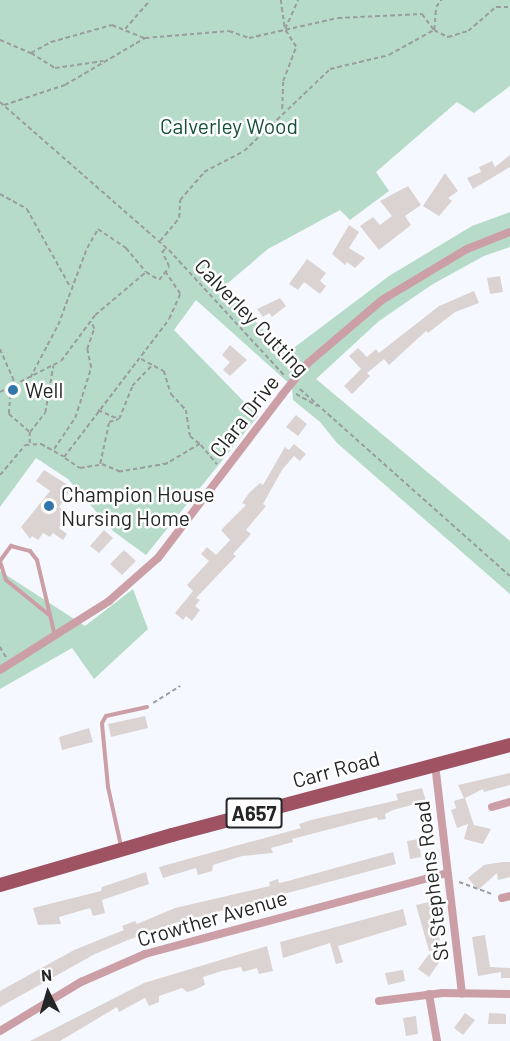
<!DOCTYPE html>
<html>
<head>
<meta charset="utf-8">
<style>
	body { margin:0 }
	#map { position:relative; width:510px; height:1041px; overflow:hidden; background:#f5f8fe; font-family:Barlow,sans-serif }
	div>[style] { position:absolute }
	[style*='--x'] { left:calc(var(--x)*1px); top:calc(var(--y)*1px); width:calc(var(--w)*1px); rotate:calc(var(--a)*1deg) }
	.green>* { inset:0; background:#b6dcc9 }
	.building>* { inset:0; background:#dbd3d1 }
	.path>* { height:1.5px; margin-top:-0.75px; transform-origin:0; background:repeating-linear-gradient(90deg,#9a9ca0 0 4.5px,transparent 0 7.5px) }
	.service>* { height:4px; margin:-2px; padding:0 2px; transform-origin:2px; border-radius:2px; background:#cc9fa6 }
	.minor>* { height:8px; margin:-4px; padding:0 4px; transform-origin:4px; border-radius:4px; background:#cc9fa6 }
	.primary>* { height:14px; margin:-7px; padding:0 7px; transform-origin:7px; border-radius:7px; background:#9f5362 }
	.minor-bridge>* { height:8px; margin:-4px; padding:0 4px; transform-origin:4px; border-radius:4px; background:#cc9fa6 }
	.dots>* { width:16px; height:16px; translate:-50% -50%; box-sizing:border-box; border:3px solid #fff; border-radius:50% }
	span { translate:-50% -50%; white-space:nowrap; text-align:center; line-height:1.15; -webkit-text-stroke:5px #fff; paint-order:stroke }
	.shield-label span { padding:2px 4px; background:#fff; border:2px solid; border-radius:4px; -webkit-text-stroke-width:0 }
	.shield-label { font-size:20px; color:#242527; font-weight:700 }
	.park-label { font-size:21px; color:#134f39 }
	.street-label { font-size:21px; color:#242527 }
	.poi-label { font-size:21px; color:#242527 }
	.left { translate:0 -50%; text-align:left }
	.north { position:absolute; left:18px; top:963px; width:60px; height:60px; -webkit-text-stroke:4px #fff; paint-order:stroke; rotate:355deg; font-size:16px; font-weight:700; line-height:24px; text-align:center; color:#242527 }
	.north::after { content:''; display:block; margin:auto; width:21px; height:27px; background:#242527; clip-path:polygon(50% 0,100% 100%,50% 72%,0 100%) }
</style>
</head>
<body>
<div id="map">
	<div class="green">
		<div style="clip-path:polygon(0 0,510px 0,510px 86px,474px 113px,457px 102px,376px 172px,389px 191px,350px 220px,340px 210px,268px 249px,222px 288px,287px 353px,389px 276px,472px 226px,510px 212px,510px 247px,484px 256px,433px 284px,379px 321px,316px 379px,510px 541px,510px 594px,337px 443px,320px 422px,293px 400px,292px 386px,196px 300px,174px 330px,258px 416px,146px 555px,113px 531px,68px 479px,36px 458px,0 507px)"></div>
		<div style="clip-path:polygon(0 571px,85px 626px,133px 589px,148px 629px,94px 679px,72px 648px,0 689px)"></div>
	</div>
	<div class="building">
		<div style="clip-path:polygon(510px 155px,510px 167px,473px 189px,467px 178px,481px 172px,479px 167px,492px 161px,495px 167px)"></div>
		<div style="clip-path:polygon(445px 173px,458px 191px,448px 198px,452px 201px,439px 216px,423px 206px)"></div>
		<div style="clip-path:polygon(408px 186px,421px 205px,405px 216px,411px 225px,379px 250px,360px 226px,373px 217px,380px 225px,392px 216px,380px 201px)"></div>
		<div style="clip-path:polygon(349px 225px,359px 232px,349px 248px,365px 258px,355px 268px,347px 262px,345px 265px,332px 254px)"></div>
		<div style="clip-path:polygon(307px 259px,326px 273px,320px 281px,326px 286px,320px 294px,304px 282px,298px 290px,289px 284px)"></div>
		<div style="clip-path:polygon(500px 276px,503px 292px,490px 294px,487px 278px)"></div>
		<div style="clip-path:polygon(474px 291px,479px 303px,455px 312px,428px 333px,426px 331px,389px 365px,384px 359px,367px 373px,370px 376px,352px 394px,344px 386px,361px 369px,349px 356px,358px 348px,367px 357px,376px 349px,379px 353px,439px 306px)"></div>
		<div style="clip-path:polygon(280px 298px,286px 306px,272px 317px,269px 313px,263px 317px,257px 309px)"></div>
		<div style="clip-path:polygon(230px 345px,247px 360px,230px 376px,223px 370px,230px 362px,222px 355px)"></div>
		<div style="clip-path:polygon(296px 415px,307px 424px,298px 436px,286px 427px)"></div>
		<div style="clip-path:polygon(294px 444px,306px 454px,300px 461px,294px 456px,282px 470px,263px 504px,266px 506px,246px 530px,251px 534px,233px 554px,236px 556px,196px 598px,200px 600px,195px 606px,200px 610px,192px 621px,186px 616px,183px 620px,175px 613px,193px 591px,187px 585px,209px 561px,201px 554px,207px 547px,216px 555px,230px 540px,221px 530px,246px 505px,242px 503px,249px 493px,260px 483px,263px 485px,285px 447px,289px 450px)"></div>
		<div style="clip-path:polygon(44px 470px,68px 485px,64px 489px,69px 492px,59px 507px,69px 514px,59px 528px,67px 534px,63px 540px,53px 533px,50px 537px,43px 533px,38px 540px,32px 536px,30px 539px,21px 527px,50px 491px,36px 481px)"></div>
		<div style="clip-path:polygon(104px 530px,113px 538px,99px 553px,90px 546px)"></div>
		<div style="clip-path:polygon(124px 550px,136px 561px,122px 575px,110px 564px)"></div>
		<div style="clip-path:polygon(145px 716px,148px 728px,111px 737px,108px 724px)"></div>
		<div style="clip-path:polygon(89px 728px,93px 742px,62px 750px,59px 737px)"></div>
		<div style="clip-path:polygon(510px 773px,510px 785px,484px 792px,483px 789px,465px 798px,474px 825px,491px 829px,483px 844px,464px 839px,468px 824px,457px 828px,451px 810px,456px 808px,454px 801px,464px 798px,458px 785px)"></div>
		<div style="clip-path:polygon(422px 788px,426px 801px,393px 810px,385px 814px,386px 819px,378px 820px,377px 817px,292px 839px,293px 842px,271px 848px,273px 853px,242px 856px,213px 865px,212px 871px,198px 875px,196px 868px,163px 878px,159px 867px,301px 828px,299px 824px,311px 820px,398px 800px,396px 794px)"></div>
		<div style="clip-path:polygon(419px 839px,421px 857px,410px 859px,407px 841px)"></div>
		<div style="clip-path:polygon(393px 852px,396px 864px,172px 924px,128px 940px,95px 954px,0 1007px,0 991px,74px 950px,124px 930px,122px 926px,135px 921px,137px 924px,175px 908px,270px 886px,269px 882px,278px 879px,279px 883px,288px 881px)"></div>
		<div style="clip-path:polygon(502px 862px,510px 862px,510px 877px,498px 880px,497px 873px,478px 890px,468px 878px,484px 865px)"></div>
		<div style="clip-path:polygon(146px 872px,149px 884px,102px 900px,105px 913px,93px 916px,90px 908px,59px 917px,61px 924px,38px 925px,33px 908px,101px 891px,102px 887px)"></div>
		<div style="clip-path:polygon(434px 901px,437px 915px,433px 916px,440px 941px,436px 942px,437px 950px,429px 951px,416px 905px)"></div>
		<div style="clip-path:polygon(403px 909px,407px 925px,338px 946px,343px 962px,336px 964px,330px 943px,283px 958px,280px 942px)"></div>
		<div style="clip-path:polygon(485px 935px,490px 967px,510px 968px,510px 978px,501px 978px,501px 972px,478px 976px,472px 937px)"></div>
		<div style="clip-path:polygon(267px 946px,273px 971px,259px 974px,257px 968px,243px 972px,241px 967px,222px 971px,203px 977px,205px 985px,194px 990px,187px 992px,182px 988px,159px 996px,159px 1002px,149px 1006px,145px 998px,119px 1012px,117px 1007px,60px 1041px,30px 1041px,144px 983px)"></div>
		<div style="clip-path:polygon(429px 954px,440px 961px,429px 977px,418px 969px)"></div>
		<div style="clip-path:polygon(403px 970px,405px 981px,388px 985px,385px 973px)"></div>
		<div style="clip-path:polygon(465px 1013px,475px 1020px,463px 1035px,454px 1028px)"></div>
		<div style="clip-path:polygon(489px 1013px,506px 1014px,506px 1024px,488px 1024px)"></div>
		<div style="clip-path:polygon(416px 1016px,418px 1034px,406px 1036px,403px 1018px)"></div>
	</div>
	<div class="path">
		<div style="--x:281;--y:0;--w:29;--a:82"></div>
		<div style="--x:285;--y:29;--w:32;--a:-66"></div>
		<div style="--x:125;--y:29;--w:38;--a:-49"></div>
		<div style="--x:0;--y:40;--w:34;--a:23"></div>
		<div style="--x:31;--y:53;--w:23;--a:-29"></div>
		<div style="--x:51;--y:42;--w:63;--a:-15.6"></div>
		<div style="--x:112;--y:25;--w:35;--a:22"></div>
		<div style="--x:145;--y:38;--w:84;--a:-4.8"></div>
		<div style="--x:229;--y:31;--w:21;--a:19"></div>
		<div style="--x:249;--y:38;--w:91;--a:-12.7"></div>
		<div style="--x:338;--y:18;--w:84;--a:-2.7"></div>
		<div style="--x:422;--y:14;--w:20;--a:53"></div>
		<div style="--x:434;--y:30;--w:16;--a:27"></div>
		<div style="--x:448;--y:37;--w:21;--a:-17"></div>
		<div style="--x:468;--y:31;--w:37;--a:-41"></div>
		<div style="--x:496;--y:7;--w:14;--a:0"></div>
		<div style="--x:31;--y:53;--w:28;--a:32"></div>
		<div style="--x:55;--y:68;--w:49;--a:-8.1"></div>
		<div style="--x:0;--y:102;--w:225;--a:41.2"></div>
		<div style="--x:169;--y:250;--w:171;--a:47.4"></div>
		<div style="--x:4;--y:105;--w:64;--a:-18.2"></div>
		<div style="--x:65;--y:85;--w:93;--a:-30.4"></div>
		<div style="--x:282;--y:109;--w:28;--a:-88"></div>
		<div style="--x:283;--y:81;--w:36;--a:-69"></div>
		<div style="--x:296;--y:47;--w:20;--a:-123"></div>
		<div style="--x:0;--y:194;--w:31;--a:29"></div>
		<div style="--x:27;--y:209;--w:90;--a:60.9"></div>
		<div style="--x:160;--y:241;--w:30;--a:-50"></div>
		<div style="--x:179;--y:218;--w:18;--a:-87"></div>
		<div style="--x:180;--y:200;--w:37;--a:-49"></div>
		<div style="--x:204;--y:172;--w:45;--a:-27.7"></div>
		<div style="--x:244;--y:151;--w:119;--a:-43.6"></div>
		<div style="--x:330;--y:69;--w:61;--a:-13.3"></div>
		<div style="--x:389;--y:55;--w:51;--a:-29.1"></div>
		<div style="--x:434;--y:30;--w:23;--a:-85"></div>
		<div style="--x:436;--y:7;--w:9;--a:-54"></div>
		<div style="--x:0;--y:349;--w:37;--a:66"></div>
		<div style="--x:141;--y:359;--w:26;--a:28"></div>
		<div style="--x:164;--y:371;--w:24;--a:73"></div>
		<div style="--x:171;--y:394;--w:22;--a:47"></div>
		<div style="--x:186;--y:410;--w:26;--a:81"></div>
		<div style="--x:190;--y:436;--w:13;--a:39"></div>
		<div style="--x:200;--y:444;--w:39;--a:149"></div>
		<div style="--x:167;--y:464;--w:48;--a:170.3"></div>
		<div style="--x:120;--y:472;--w:22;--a:-158"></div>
		<div style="--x:100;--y:464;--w:43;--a:-77.9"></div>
		<div style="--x:109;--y:422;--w:10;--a:-17"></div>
		<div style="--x:119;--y:419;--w:35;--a:-68"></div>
		<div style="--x:132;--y:386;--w:28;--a:-46"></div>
		<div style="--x:30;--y:378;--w:60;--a:-62.2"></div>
		<div style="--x:58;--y:325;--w:82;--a:-69.4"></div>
		<div style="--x:87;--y:248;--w:22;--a:-60"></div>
		<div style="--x:98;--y:229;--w:34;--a:34"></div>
		<div style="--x:126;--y:248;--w:31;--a:50"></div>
		<div style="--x:11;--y:387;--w:27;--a:94"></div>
		<div style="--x:9;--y:414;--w:28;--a:41"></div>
		<div style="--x:30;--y:432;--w:11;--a:90"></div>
		<div style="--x:300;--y:389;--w:281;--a:41.7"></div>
		<div style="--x:0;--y:392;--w:68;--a:-26.9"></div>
		<div style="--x:61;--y:361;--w:57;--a:-53.5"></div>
		<div style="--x:95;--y:315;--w:67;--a:-40.1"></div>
		<div style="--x:146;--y:272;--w:15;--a:32"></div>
		<div style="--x:159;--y:280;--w:16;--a:-52"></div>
		<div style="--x:169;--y:267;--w:17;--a:-115"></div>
		<div style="--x:162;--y:252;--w:4;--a:-45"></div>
		<div style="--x:296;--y:394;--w:25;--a:29"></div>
		<div style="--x:98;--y:410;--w:22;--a:24"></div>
		<div style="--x:30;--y:432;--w:24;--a:-52"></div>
		<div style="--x:45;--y:413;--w:48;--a:-80.3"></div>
		<div style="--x:201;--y:445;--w:25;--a:50"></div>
		<div style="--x:54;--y:449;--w:37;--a:-56"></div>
		<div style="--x:75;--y:418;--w:52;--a:-72.3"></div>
		<div style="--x:91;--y:368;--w:19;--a:-102"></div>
		<div style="--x:87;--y:349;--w:21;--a:-71"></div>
		<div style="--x:94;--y:329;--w:8;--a:-113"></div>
		<div style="--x:65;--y:458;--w:18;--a:34"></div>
		<div style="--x:80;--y:468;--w:19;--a:-9"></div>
		<div style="--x:0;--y:475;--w:39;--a:-50"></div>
		<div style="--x:25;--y:445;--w:16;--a:-4"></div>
		<div style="--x:41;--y:444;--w:26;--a:29"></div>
		<div style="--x:64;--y:457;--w:173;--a:-52.7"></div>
		<div style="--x:169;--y:319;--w:27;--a:-66"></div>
		<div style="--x:180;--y:294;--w:27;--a:-124"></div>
		<div style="--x:0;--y:647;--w:12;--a:59"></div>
		<div style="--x:153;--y:703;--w:32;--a:-32"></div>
		<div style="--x:459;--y:882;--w:37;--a:20"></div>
	</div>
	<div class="service">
		<div style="--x:48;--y:614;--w:54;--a:-141"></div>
		<div style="--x:6;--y:580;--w:20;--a:-108"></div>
		<div style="--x:0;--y:561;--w:19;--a:-54"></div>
		<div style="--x:11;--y:546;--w:20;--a:15"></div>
		<div style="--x:30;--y:551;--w:11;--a:52"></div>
		<div style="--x:37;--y:560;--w:78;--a:76.7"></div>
		<div style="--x:121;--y:846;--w:60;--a:-102.4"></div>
		<div style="--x:108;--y:787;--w:64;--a:-95.4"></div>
		<div style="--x:102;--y:723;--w:8;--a:-60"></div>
		<div style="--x:106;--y:716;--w:42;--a:-12.4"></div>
	</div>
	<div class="minor">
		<div style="--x:308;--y:363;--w:97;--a:-40.4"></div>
		<div style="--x:382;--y:300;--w:99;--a:-31"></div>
		<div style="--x:467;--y:249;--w:46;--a:-21.6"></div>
		<div style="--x:0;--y:670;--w:129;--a:-32.3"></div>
		<div style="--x:109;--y:601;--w:65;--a:-41.3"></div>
		<div style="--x:158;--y:558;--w:205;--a:-52.7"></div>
		<div style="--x:435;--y:764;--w:231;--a:83.3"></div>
		<div style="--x:492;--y:807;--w:19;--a:-16"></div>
		<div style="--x:502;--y:898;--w:8;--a:-14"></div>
		<div style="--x:429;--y:994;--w:48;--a:80.3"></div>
		<div style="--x:379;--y:1001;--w:64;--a:-7.2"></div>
		<div style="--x:442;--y:993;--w:68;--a:0.8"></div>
		<div style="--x:0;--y:1031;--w:95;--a:-31.2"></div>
		<div style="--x:81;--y:982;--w:70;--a:-23.6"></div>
		<div style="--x:145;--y:954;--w:313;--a:-15"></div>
	</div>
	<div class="primary">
		<div style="--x:0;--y:885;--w:179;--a:-16.2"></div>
		<div style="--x:172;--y:835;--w:350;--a:-14.9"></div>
	</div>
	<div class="minor-bridge">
		<div style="--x:282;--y:395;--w:41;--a:-50.9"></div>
	</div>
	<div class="dots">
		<div style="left:13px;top:390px;background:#3275ab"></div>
		<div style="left:49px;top:506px;background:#3275ab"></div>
	</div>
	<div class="shield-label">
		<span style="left:254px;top:813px">A657</span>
	</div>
	<div class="park-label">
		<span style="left:229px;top:126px">Calverley Wood</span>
	</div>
	<div class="street-label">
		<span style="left:252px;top:317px;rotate:46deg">Calverley Cutting</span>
		<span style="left:244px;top:416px;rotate:-52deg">Clara Drive</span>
		<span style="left:336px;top:769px;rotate:-15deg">Carr Road</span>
		<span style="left:431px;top:881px;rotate:-97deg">St Stephens Road</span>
		<span style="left:212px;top:918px;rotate:-16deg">Crowther Avenue</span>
	</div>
	<div class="poi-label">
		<span class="left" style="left:25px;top:390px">Well</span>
		<span class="left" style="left:61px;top:506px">Champion House<br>Nursing Home</span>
	</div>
	<div class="north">N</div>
</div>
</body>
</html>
